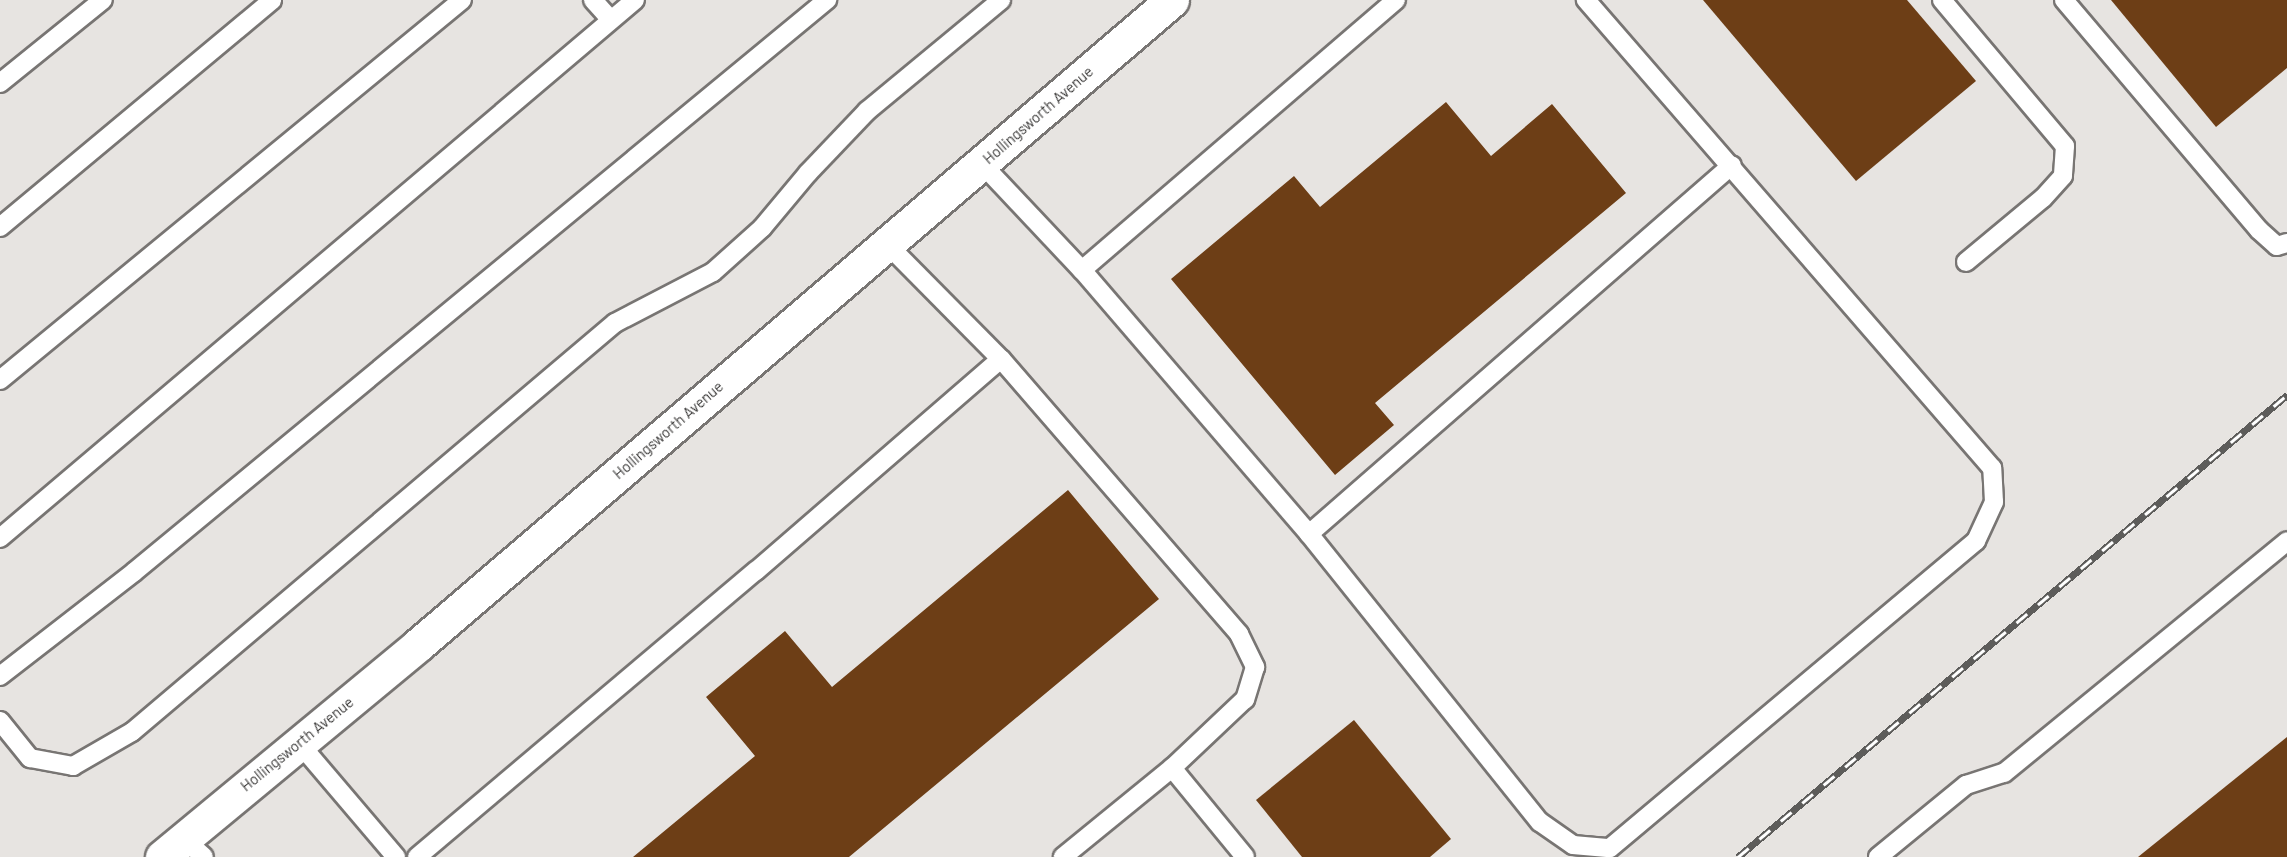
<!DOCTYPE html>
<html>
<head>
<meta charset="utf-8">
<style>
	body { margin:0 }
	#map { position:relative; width:2287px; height:857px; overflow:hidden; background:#e7e4e1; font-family:Barlow,sans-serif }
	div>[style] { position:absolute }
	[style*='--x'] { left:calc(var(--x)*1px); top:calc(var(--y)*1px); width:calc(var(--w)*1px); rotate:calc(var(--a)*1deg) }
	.building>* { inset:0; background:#6d3e16 }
	.roads { filter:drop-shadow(2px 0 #787573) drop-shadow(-2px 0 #787573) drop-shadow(0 2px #787573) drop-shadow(0 -2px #787573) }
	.lane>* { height:18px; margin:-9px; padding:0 9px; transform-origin:9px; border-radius:9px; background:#fff }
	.street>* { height:33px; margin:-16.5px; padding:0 16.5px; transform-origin:16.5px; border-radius:16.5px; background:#fff }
	.rail>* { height:7px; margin-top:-3.5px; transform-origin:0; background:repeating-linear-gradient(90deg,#fff 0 14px,#5d5c5a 0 28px); box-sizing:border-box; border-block:2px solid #5d5c5a }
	span { translate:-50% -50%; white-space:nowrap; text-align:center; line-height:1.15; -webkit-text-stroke:6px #fff; paint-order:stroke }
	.street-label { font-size:15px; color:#383736 }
</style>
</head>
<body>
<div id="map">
	<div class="building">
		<div style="clip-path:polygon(1703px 0,1907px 0,1976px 81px,1856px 181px)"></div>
		<div style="clip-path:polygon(2111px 0,2287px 0,2287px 68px,2216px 127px)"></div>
		<div style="clip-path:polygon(1446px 102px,1491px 156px,1552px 104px,1626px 193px,1375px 403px,1394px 425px,1335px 475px,1171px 279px,1294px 176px,1320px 207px)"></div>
		<div style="clip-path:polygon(1068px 490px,1159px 599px,849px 857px,633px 857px,755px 756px,706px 697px,785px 631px,832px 687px)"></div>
		<div style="clip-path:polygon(1354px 720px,1451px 839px,1430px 857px,1302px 857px,1256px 800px)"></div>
		<div style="clip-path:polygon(2287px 737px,2287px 857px,2138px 857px)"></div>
	</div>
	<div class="roads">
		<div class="lane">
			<div style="--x:593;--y:0;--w:25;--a:48"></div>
			<div style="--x:1942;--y:0;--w:191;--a:49.9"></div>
			<div style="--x:2065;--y:146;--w:30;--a:94"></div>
			<div style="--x:2063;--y:176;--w:30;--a:132"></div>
			<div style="--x:2043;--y:198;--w:100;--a:140.3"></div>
			<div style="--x:2064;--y:0;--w:302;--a:49.7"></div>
			<div style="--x:2259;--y:230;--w:24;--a:42"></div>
			<div style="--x:2277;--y:246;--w:10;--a:-17"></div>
			<div style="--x:0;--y:83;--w:132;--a:-38.9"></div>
			<div style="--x:981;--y:163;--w:147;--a:46.7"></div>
			<div style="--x:1082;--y:270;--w:414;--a:-40.7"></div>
			<div style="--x:0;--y:227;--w:354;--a:-39.8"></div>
			<div style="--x:887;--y:244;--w:162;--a:45.3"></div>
			<div style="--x:1082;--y:270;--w:348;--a:49.3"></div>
			<div style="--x:1309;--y:534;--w:369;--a:51.3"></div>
			<div style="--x:1540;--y:822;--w:40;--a:34.9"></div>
			<div style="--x:1573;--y:845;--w:37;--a:5"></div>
			<div style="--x:1610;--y:848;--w:478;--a:-40"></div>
			<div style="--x:1976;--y:541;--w:43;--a:-65.2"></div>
			<div style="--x:1994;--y:502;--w:34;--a:-93"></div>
			<div style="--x:1992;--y:468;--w:620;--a:-130.94"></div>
			<div style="--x:0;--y:380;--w:598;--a:-39.44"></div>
			<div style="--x:1309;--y:534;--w:561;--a:-41.1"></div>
			<div style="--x:0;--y:538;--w:832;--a:-40.27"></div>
			<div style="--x:0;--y:676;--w:170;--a:-37.8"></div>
			<div style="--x:134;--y:572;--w:899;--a:-39.54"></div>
			<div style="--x:0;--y:721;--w:48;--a:51"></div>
			<div style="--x:30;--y:758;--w:44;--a:10.5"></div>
			<div style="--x:73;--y:766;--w:68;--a:-30"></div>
			<div style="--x:132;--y:732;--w:633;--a:-40.26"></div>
			<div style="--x:615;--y:323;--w:110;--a:-27.5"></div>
			<div style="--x:713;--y:272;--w:66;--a:-41.9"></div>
			<div style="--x:762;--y:228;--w:72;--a:-50.1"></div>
			<div style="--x:808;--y:173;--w:86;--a:-46.4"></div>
			<div style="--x:867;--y:111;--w:174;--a:-39.6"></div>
			<div style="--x:299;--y:743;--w:150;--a:49.6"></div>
			<div style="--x:1172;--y:768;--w:115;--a:50.6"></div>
			<div style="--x:183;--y:838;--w:28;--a:42"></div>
			<div style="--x:417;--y:857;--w:444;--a:-40.2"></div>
			<div style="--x:756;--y:571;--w:324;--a:-40.9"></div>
			<div style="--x:1001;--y:359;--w:364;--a:49.1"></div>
			<div style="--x:1239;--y:634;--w:37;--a:64"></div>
			<div style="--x:1255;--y:667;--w:34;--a:107"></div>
			<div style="--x:1245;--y:699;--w:100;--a:136.6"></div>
			<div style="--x:1172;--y:768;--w:141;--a:140.8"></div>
			<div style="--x:1878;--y:857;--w:114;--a:-39.3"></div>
			<div style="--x:1966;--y:785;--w:40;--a:-18"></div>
			<div style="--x:2004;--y:773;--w:366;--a:-39.3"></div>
		</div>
		<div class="street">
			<div style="--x:162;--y:857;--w:332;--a:-39.6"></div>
			<div style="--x:418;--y:645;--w:992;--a:-40.54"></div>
		</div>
	</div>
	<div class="rail">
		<div style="--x:1738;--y:857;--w:718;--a:-40.08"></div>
	</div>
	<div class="street-label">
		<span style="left:1038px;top:115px;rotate:-41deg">Hollingsworth Avenue</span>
		<span style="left:668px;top:430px;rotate:-41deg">Hollingsworth Avenue</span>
		<span style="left:297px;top:744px;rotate:-39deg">Hollingsworth Avenue</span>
	</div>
</div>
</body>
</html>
